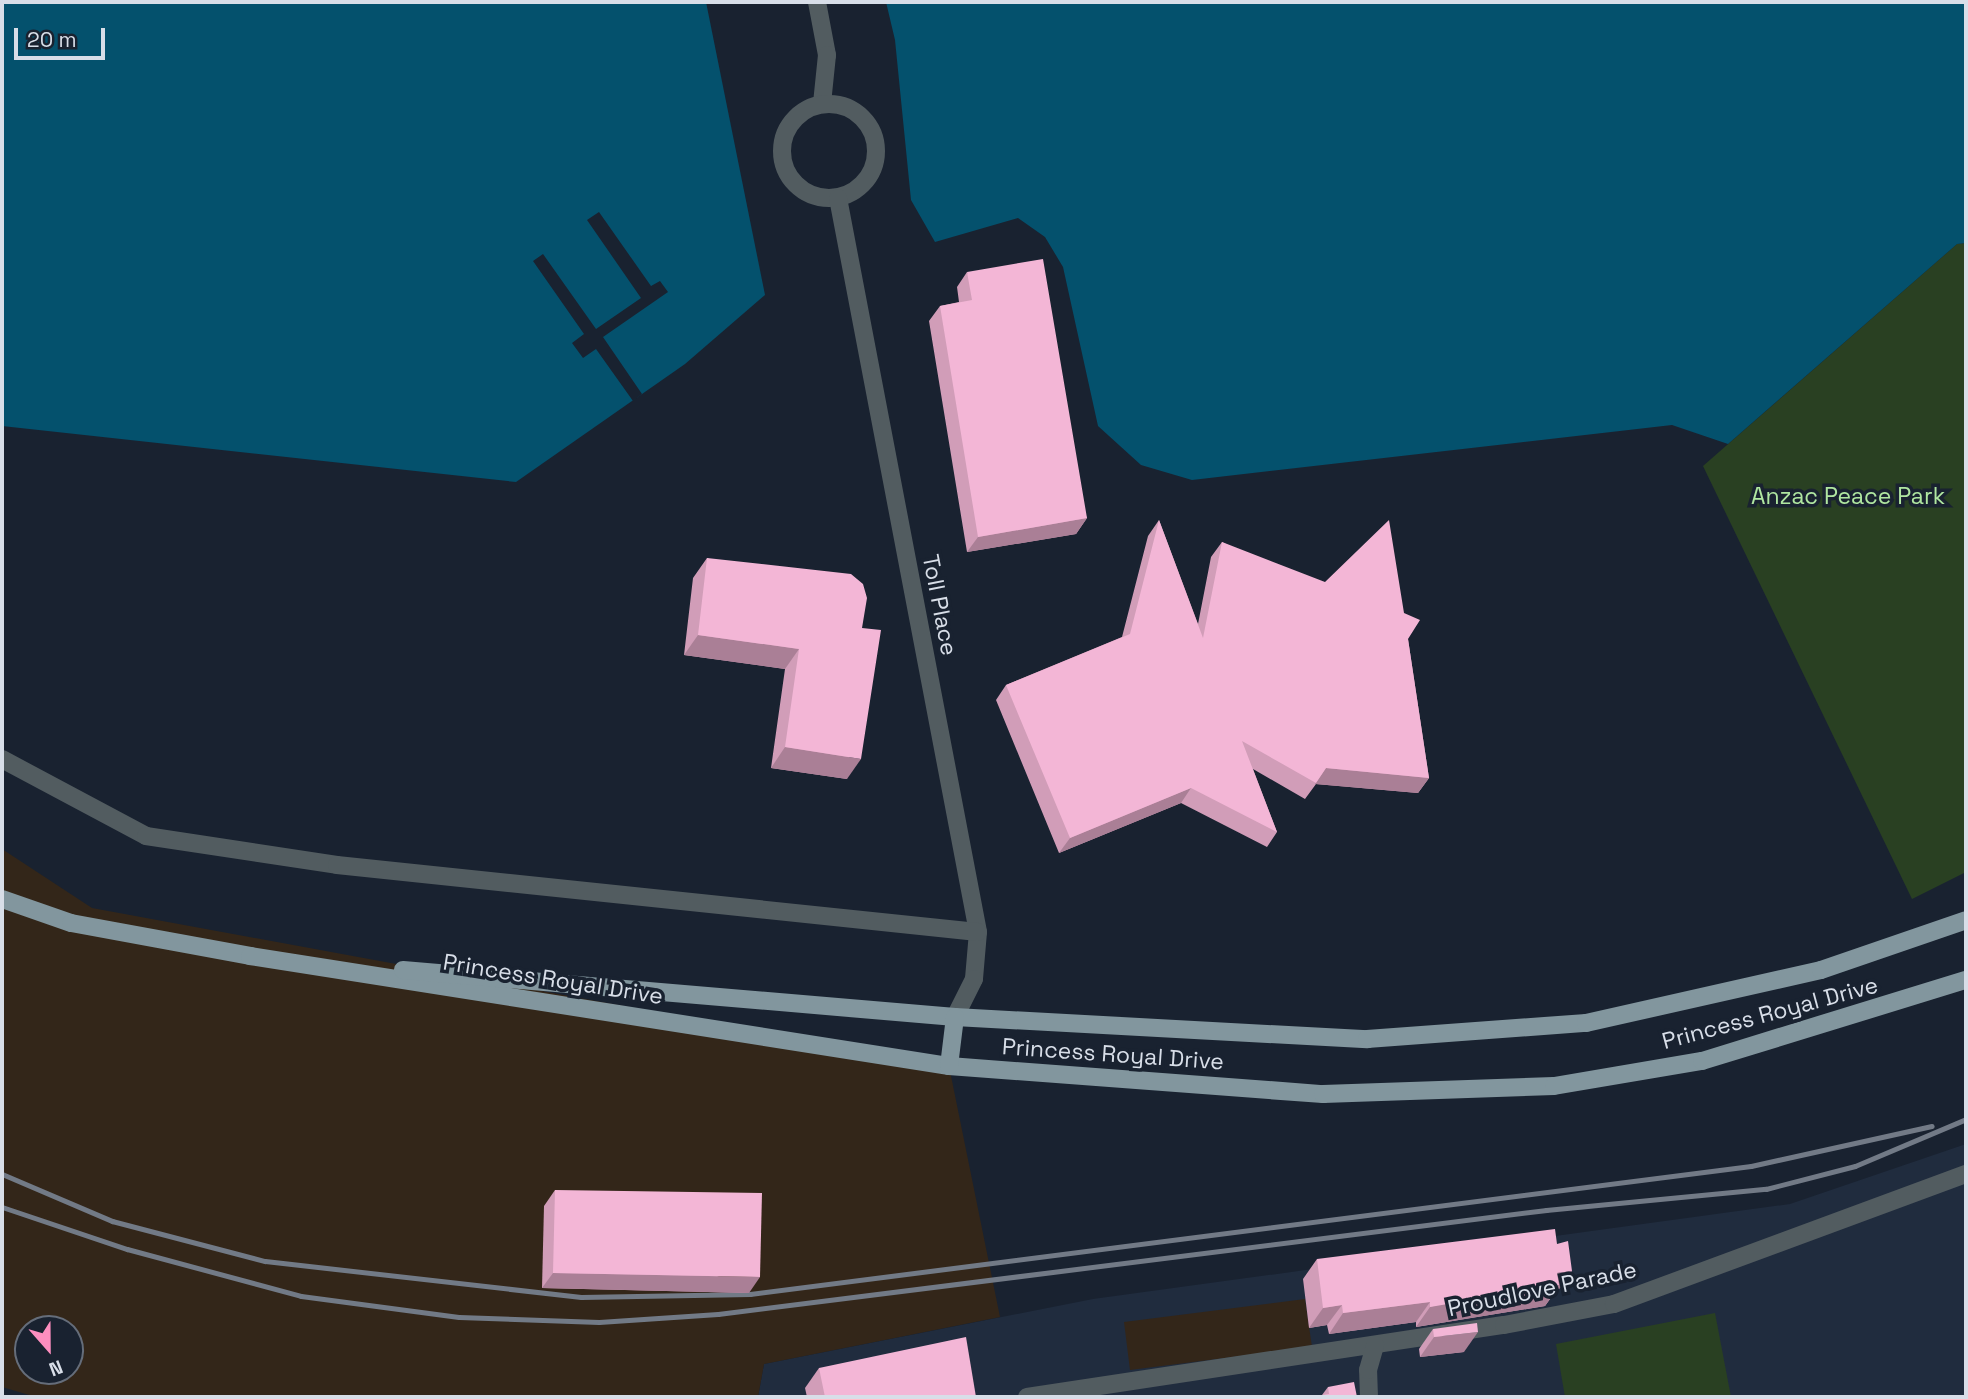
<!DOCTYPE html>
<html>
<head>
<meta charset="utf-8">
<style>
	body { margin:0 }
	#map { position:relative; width:1968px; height:1399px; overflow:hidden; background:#192230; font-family:"Space Grotesk",sans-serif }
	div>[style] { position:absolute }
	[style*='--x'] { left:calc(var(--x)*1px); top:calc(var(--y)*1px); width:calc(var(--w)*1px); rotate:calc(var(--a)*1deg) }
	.built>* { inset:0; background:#202c3e }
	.industrial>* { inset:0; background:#332619 }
	.green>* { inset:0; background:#294022 }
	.water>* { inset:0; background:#04516d }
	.pier>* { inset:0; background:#192230 }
	.minor>* { height:18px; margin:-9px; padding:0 9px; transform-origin:9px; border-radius:9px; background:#525c60 }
	.minor>.ring { margin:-9px; padding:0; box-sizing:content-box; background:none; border:18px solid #525c60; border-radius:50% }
	.major>* { height:18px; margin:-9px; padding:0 9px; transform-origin:9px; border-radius:9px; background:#82969e }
	.rail>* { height:5px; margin:-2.5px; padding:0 2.5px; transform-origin:2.5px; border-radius:2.5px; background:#727a86 }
	.wall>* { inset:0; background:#d19db8 }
	.shaded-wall>* { inset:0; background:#aa7f96 }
	.building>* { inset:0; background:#f3b6d6 }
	span { translate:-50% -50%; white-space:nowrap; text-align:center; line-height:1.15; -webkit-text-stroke:7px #192230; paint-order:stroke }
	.park-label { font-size:23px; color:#b0e7a1 }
	.street-label { font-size:23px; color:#d8dee8 }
	.frame { position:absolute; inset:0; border:4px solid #d8dee8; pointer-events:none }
	.north { position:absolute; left:14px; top:1315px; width:70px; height:70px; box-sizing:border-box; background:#192230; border:2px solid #656d7a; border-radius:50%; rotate:159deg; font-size:19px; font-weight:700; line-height:28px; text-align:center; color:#d8dee8 }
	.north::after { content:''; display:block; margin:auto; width:24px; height:32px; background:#fd8ebf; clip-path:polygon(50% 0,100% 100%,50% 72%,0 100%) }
	.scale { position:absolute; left:14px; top:28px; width:91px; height:32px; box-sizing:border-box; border:4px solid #d8dee8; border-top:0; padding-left:9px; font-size:21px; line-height:24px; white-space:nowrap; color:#d8dee8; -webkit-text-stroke:5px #192230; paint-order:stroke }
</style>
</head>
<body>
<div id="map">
	<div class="built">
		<div style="clip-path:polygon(1966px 1144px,1966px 1397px,758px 1397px,764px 1364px,1093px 1299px,1790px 1204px)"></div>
	</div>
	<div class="industrial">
		<div style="clip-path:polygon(evenodd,2px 849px,92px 908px,949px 1066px,1000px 1317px,764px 1364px,758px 1397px,36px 1397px,2px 1387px,2px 849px,28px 1329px,70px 1329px,70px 1371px,28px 1371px,28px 1329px)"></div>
		<div style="clip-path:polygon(1305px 1299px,1312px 1347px,1130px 1370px,1124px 1322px)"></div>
	</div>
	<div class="green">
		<div style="clip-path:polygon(1966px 243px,1966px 872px,1912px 899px,1703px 466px,1957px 244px)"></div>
		<div style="clip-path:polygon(1715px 1313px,1731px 1397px,1565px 1397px,1556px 1344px)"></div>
	</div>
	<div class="water">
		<div style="clip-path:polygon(2px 2px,706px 2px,765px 295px,685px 364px,516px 482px,2px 426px)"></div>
		<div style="clip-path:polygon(886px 2px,1966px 2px,1966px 243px,1957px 244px,1728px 444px,1672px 425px,1192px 480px,1141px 465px,1098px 426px,1063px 267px,1045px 237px,1018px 218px,935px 242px,911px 200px,895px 40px)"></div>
	</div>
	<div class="pier">
		<div style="clip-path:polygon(599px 212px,651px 286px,660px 281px,668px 292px,603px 337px,642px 394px,633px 401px,596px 349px,583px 358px,572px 343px,584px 334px,533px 261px,543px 254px,596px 329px,641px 298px,587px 220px)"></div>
	</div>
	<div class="minor">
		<div style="--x:817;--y:2;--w:54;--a:79.3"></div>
		<div style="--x:827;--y:55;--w:48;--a:95.9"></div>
		<div class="ring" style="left:782px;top:104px;width:76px;height:76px"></div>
		<div style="--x:838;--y:198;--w:747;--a:79.2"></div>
		<div style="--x:978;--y:932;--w:47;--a:94.9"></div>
		<div style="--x:974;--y:979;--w:42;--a:116.6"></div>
		<div style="--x:2;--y:759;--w:163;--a:28.1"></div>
		<div style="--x:146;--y:836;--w:193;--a:8.6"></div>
		<div style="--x:337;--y:865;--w:644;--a:5.97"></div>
		<div style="--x:1027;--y:1397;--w:482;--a:-8.6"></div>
		<div style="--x:1504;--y:1325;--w:112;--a:-10.8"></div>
		<div style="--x:1614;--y:1304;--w:375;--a:-20.3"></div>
		<div style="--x:1369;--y:1397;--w:27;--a:-92"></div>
		<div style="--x:1368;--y:1370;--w:26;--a:-74"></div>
	</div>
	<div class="major">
		<div style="--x:2;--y:899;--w:73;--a:19.2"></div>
		<div style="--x:71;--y:923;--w:182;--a:10.4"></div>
		<div style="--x:250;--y:956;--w:708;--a:8.94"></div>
		<div style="--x:949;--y:1066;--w:375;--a:4.3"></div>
		<div style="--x:1323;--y:1094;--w:231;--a:-2"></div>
		<div style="--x:1554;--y:1086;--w:150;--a:-9.6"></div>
		<div style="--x:1702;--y:1061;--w:276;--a:-17.1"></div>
		<div style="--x:403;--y:970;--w:554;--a:4.87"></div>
		<div style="--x:955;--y:1017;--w:413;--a:3.1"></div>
		<div style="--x:1367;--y:1039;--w:220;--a:-4.2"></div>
		<div style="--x:1586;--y:1023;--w:241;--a:-12.7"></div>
		<div style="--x:1821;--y:970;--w:153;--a:-19"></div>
		<div style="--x:949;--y:1066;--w:49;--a:-83"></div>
	</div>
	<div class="rail">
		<div style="--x:2;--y:1174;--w:120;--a:23.1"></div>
		<div style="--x:112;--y:1221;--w:158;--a:14.7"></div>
		<div style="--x:265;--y:1261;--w:318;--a:6.5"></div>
		<div style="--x:581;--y:1297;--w:169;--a:-1"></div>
		<div style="--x:750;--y:1294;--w:1009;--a:-7.29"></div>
		<div style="--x:1751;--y:1166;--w:185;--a:-12.5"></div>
		<div style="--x:2;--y:1207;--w:132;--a:18.6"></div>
		<div style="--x:127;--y:1249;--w:180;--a:15.1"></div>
		<div style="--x:301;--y:1296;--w:159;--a:7.6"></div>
		<div style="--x:459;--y:1317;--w:140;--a:2"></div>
		<div style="--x:599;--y:1322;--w:119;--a:-3.8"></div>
		<div style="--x:718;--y:1314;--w:835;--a:-7.16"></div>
		<div style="--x:1546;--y:1210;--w:221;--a:-5.5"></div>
		<div style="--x:1766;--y:1189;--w:92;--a:-14.5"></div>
		<div style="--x:1855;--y:1166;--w:121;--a:-22.9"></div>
	</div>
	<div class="wall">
		<div style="clip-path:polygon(967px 272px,1087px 518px,1076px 534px,967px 552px,929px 321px,940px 306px,959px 302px,957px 287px)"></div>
		<div style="clip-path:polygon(1159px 520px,1198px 624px,1211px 557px,1222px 542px,1408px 639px,1429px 778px,1418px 793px,1316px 784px,1305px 799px,1253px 769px,1277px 832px,1267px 847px,1181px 803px,1059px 853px,996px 700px,1006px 685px,1122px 637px,1148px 536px)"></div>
		<div style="clip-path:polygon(707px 558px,862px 628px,847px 779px,771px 768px,785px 669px,684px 655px,693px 578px)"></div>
		<div style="clip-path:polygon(555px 1190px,749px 1293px,542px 1288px,544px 1206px)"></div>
		<div style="clip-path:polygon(1317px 1259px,1558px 1291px,1555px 1292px,1545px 1306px,1416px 1327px,1416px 1322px,1329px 1334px,1327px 1325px,1309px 1328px,1303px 1279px)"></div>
		<div style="clip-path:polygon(1433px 1329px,1464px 1352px,1420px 1357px,1419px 1349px)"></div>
		<div style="clip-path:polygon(819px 1368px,976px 1397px,807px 1397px,805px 1388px)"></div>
		<div style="clip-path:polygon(1328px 1387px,1357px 1397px,1322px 1395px)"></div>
	</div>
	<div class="shaded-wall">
		<div style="clip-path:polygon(1087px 518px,1076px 534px,967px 552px,978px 537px)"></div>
		<div style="clip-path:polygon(698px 635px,799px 649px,785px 669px,684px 655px)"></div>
		<div style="clip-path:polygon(785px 747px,861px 759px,847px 779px,771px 768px)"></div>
		<div style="clip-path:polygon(1326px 768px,1429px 778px,1418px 793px,1315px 784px)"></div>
		<div style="clip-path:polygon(1191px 788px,1181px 803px,1059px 853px,1070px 838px)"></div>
		<div style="clip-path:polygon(1572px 1271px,1558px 1291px,1555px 1292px,1545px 1306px,1416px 1327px,1430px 1307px,1557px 1273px)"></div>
		<div style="clip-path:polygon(553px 1273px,760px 1277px,749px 1293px,542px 1288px)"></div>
		<div style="clip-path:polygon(1430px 1302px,1416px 1322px,1329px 1334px,1343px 1313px)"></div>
		<div style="clip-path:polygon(1342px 1305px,1327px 1325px,1309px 1328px,1323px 1308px)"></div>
		<div style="clip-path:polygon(1478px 1332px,1464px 1352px,1420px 1357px,1434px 1337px)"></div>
	</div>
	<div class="building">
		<div style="clip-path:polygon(1043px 259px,1087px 518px,978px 537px,940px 306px,972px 300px,967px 272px)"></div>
		<div style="clip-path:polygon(1159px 520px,1203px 638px,1222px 542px,1325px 582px,1389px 520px,1404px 613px,1420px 620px,1408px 639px,1429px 778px,1326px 768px,1316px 783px,1242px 741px,1277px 832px,1191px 788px,1070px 838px,1006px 685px,1130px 634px)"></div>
		<div style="clip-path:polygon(707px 558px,851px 574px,863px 584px,867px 598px,862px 628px,881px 630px,861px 759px,785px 747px,799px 649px,698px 635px)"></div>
		<div style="clip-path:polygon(555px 1190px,762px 1193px,760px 1277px,553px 1273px)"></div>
		<div style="clip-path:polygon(1555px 1229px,1557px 1244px,1568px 1241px,1572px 1271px,1557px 1273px,1559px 1285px,1430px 1307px,1430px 1302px,1343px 1313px,1342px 1305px,1323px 1308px,1317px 1259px)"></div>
		<div style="clip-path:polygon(1477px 1323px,1478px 1332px,1434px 1337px,1433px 1329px)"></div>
		<div style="clip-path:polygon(966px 1337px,976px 1397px,825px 1397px,819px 1368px)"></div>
		<div style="clip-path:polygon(1354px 1382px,1357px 1397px,1310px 1397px,1329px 1394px,1328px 1387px)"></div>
	</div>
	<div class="park-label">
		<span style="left:1848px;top:496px">Anzac Peace Park</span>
	</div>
	<div class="street-label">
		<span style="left:940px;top:605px;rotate:79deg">Toll Place</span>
		<span style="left:553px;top:979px;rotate:9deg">Princess Royal Drive</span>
		<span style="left:1770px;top:1013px;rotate:-15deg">Princess Royal Drive</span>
		<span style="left:1113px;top:1054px;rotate:4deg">Princess Royal Drive</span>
		<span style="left:1542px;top:1289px;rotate:-12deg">Proudlove Parade</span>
	</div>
	<div class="frame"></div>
	<div class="north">N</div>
	<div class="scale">20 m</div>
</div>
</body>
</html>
